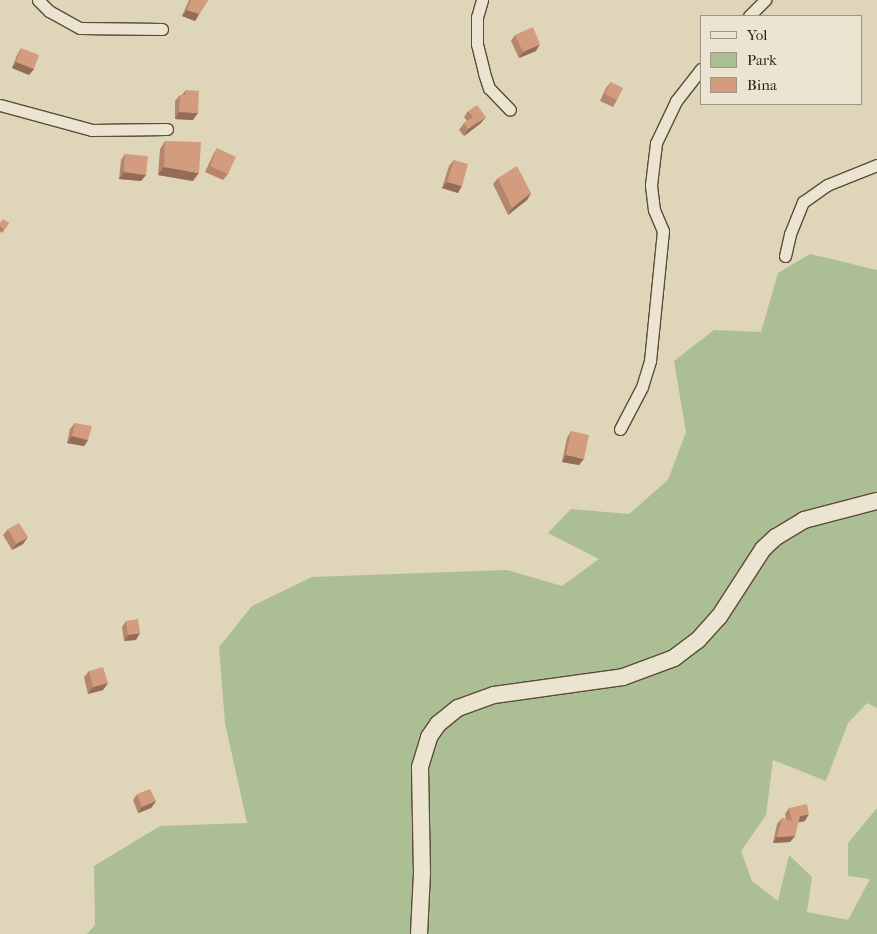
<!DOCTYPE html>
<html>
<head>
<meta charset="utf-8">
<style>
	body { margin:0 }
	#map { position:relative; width:877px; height:934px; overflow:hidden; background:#dfd5b8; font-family:"IM FELL French Canon",serif }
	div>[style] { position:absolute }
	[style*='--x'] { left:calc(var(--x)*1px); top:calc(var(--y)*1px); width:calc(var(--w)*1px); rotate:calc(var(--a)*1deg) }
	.green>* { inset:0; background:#acbe93 }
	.roads { filter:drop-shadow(1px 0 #5b4c36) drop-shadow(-1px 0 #5b4c36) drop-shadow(0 1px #5b4c36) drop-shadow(0 -1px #5b4c36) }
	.minor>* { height:11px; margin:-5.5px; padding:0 5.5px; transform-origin:5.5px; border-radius:5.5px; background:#eae4d1 }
	.secondary>* { height:16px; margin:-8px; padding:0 8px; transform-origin:8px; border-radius:8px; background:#eae4d1 }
	.wall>* { inset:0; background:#b5866d }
	.shaded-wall>* { inset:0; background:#946d59 }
	.building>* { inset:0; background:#d39c7f }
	span { translate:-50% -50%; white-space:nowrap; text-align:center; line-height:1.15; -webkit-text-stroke:4.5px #eae4d1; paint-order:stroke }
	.legend { position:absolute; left:700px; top:15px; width:162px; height:90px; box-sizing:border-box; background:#eae4d1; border:1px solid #9f9582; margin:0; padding:6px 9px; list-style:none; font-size:15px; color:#2f1e0b }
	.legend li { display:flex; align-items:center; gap:10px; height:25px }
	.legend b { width:25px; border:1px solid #9f9582 }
</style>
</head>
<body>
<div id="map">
	<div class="green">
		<div style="clip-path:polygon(810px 254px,877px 270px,877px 708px,867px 703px,848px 723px,826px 781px,773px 760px,766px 815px,741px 851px,752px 881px,778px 901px,789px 855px,812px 877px,807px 912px,848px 920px,870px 879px,848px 876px,848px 843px,877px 808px,877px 934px,87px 934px,95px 925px,94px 866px,160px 826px,247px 823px,225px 723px,219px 647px,252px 606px,312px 577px,507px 570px,562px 586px,599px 559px,548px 533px,571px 509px,629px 514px,668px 480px,686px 432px,674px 361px,714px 330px,761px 332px,778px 273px)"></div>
	</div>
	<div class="roads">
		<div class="minor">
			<div style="--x:38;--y:0;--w:16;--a:45"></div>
			<div style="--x:49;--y:11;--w:35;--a:29"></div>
			<div style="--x:80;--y:28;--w:82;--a:0.7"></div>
			<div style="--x:482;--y:0;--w:18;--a:106"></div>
			<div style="--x:477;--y:17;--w:27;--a:90"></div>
			<div style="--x:477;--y:44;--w:30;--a:76"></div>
			<div style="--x:484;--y:73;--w:16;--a:72"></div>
			<div style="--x:489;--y:88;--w:30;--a:46"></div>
			<div style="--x:749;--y:16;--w:23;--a:-45"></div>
			<div style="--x:0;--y:105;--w:95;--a:15.2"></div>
			<div style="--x:92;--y:130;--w:75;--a:-0.8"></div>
			<div style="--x:785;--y:256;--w:23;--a:-77"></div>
			<div style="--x:790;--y:234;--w:35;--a:-68"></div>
			<div style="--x:803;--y:202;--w:29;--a:-35"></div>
			<div style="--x:827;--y:185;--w:54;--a:-21.8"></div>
			<div style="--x:620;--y:429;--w:47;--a:-62.4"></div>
			<div style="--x:642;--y:387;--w:27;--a:-73"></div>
			<div style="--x:650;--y:361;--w:131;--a:-84.3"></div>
			<div style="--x:663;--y:231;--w:23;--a:-113"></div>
			<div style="--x:654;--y:210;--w:25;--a:-97"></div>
			<div style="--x:651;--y:185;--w:42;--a:-83.2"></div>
			<div style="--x:656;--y:143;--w:47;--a:-64.5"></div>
			<div style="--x:676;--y:101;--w:41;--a:-52"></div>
		</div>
		<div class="secondary">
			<div style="--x:419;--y:934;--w:61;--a:-87.2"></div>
			<div style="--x:422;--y:873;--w:106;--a:-91.1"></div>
			<div style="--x:420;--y:767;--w:31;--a:-73"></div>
			<div style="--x:429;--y:737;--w:16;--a:-55"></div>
			<div style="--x:438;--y:724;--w:26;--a:-39"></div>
			<div style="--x:458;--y:708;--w:38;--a:-20"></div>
			<div style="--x:494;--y:695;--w:130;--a:-7.9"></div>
			<div style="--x:623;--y:677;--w:54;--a:-20.4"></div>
			<div style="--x:674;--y:658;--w:30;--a:-37"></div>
			<div style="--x:698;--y:640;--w:31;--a:-48"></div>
			<div style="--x:719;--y:617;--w:81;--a:-57.1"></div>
			<div style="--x:763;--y:549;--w:18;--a:-43"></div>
			<div style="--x:776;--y:537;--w:33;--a:-31"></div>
			<div style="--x:804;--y:520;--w:75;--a:-14.6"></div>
		</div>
	</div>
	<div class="wall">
		<div style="clip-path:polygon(189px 0,208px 0,195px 21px,182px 16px)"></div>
		<div style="clip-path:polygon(515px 35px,536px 51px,519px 58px,511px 41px)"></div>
		<div style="clip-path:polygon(21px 48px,34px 69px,29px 75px,12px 68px,17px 55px)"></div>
		<div style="clip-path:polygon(611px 82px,617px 100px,613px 107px,600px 101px,606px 88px)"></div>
		<div style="clip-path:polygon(186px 90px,193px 120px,175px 119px,175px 101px,180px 95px,182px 95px)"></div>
		<div style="clip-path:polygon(468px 111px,481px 123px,464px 136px,459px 130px,464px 123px,467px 121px,464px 117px)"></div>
		<div style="clip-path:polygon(165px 141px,193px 181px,158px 175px,160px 149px)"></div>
		<div style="clip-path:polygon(217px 148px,228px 174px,223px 180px,205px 172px,213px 155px)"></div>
		<div style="clip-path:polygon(125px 154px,146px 175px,141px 181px,119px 179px,121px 160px)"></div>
		<div style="clip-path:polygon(454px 160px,458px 193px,442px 188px,449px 166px)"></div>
		<div style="clip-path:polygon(498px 178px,531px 193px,527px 200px,508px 215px,493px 184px)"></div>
		<div style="clip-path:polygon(0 223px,9px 223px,2px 233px,0 231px)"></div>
		<div style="clip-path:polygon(75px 423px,88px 440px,84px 446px,67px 443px,70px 429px)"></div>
		<div style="clip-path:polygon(571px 431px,579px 465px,562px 462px,567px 438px)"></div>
		<div style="clip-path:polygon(8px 529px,23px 544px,12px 550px,3px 535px)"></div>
		<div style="clip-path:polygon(126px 621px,136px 640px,124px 641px,122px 627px)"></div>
		<div style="clip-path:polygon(89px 671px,108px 683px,103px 690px,88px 694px,84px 677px)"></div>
		<div style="clip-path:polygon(137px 794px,156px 801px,151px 808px,138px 813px,133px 800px)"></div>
		<div style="clip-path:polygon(789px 808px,805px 821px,798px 822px,795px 836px,790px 842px,773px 843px,777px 824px,782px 818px,786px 819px,785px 814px)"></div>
	</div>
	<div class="shaded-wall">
		<div style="clip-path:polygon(187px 10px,199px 14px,195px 21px,182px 16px)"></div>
		<div style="clip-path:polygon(540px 44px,536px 51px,519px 58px,523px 52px)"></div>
		<div style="clip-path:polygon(16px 62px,34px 69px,29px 75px,12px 68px)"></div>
		<div style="clip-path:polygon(179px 112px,198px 113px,193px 120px,175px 119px)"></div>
		<div style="clip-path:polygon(486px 117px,481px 123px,464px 136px,468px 129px)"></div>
		<div style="clip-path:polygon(164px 167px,199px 173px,193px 181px,158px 175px)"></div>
		<div style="clip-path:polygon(124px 172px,146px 175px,141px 181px,119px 179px)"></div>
		<div style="clip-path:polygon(447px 182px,462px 186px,458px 193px,442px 188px)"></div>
		<div style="clip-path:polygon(531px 193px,527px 200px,508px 215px,512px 208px)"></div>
		<div style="clip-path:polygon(72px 436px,88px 440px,84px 446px,67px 443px)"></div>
		<div style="clip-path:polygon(566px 455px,584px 459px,579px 465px,562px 462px)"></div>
		<div style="clip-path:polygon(28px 537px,23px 544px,12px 550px,16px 544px)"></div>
		<div style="clip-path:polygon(140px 633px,136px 640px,124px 641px,128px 635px)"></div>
		<div style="clip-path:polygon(108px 683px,103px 690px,88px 694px,93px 687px)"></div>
		<div style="clip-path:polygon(156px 801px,151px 808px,138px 813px,142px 807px)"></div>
		<div style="clip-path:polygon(809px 814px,805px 821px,795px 823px,800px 816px)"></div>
		<div style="clip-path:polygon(795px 836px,790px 842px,773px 843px,777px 837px)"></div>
	</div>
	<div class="building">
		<div style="clip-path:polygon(191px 0,208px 0,199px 14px,187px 10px)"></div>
		<div style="clip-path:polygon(533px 27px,540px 44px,523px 52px,515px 35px)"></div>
		<div style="clip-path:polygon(21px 48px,39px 55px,34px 69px,16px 62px)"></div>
		<div style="clip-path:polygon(611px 82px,623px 88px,617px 100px,605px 94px)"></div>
		<div style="clip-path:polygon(186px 90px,199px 91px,198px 113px,179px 112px,180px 95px,186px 95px)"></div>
		<div style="clip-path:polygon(477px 105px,486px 117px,468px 129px,464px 123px,473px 117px,468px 111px)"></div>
		<div style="clip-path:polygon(165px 141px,201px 142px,199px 173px,164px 167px)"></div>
		<div style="clip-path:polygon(217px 148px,236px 157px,228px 174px,210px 166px)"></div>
		<div style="clip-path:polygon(125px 154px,148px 156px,146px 175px,124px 172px)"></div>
		<div style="clip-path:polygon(454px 160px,468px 164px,462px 186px,447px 182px)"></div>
		<div style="clip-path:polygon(517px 166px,531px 193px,512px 208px,498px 178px)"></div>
		<div style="clip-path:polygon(3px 219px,9px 223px,4px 230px,0 226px,0 223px)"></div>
		<div style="clip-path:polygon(75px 423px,92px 426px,88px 440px,72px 436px)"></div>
		<div style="clip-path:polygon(571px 431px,589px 435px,584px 459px,566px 455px)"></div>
		<div style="clip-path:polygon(19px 523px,28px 537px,16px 544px,8px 529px)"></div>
		<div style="clip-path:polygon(138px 619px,140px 633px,128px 635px,126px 621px)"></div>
		<div style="clip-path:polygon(103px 667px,108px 683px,93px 687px,89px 671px)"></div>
		<div style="clip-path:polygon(150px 789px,156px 801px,142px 807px,137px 794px)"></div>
		<div style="clip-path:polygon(807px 804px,809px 814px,800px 816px,795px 836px,777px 837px,782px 818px,792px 821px,789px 808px)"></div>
	</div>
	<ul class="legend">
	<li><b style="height:6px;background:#eae4d1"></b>Yol</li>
	<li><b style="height:14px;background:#acbe93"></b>Park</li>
	<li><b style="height:14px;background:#d39c7f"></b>Bina</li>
	</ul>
</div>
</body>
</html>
